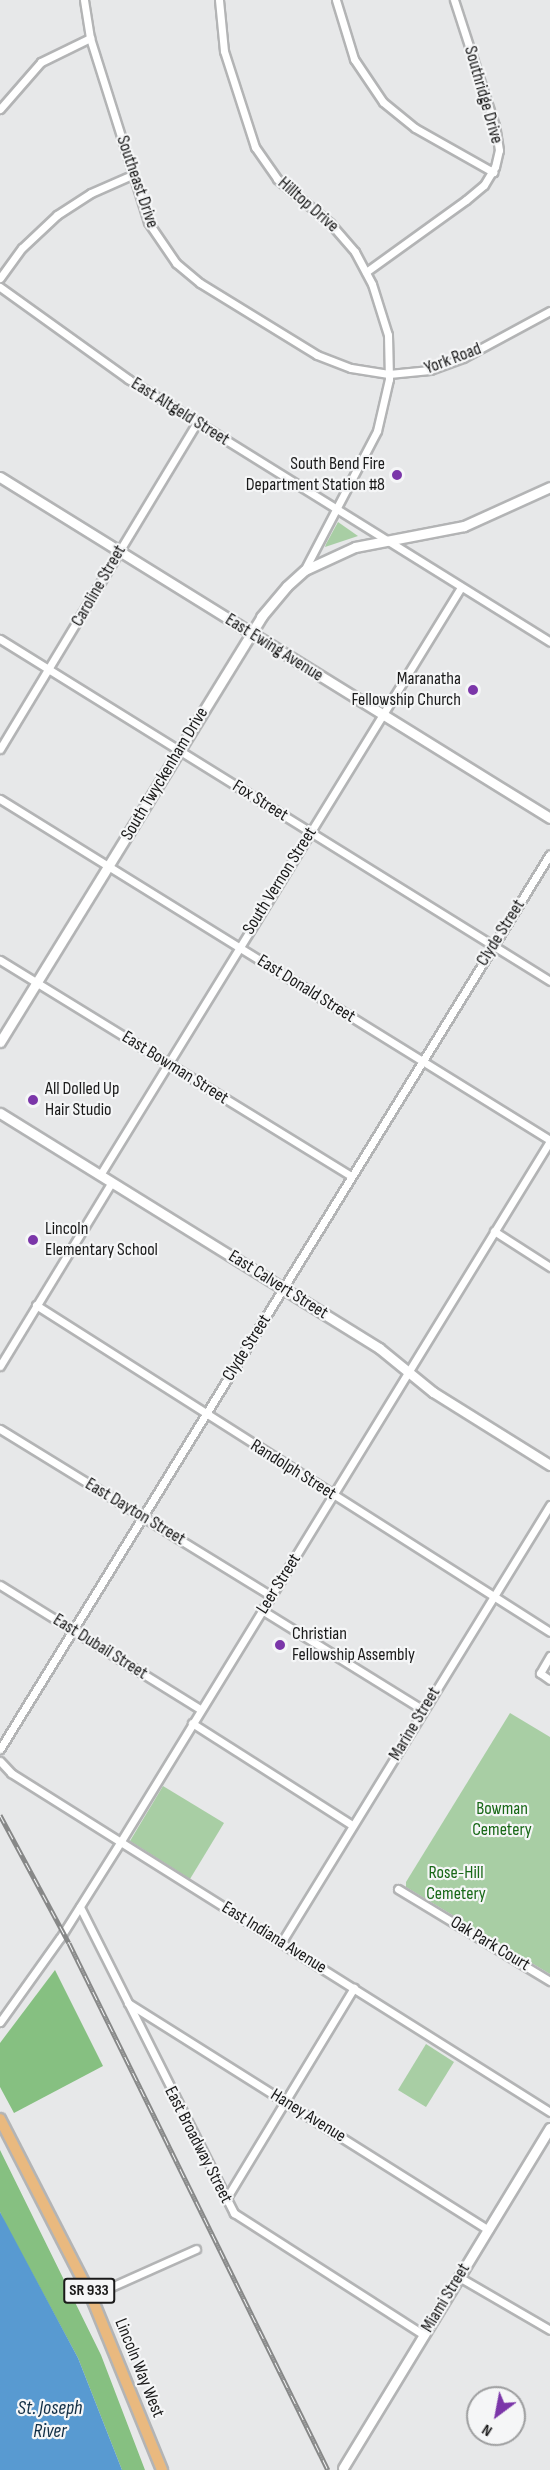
<!DOCTYPE html>
<html>
<head>
<meta charset="utf-8">
<style>
	body { margin:0 }
	#map { position:relative; width:550px; height:2470px; overflow:hidden; background:#e7e8e9; font-family:"Sofia Sans Condensed",sans-serif }
	div>[style] { position:absolute }
	[style*='--x'] { left:calc(var(--x)*1px); top:calc(var(--y)*1px); width:calc(var(--w)*1px); rotate:calc(var(--a)*1deg) }
	.green>* { inset:0; background:#a8cea4 }
	.forest>* { inset:0; background:#86c081 }
	.water>* { inset:0; background:#589ad1 }
	.roads { filter:drop-shadow(2px 0 #b3b4b5) drop-shadow(-2px 0 #b3b4b5) drop-shadow(0 2px #b3b4b5) drop-shadow(0 -2px #b3b4b5) }
	.street>* { height:7px; margin:-3.5px; padding:0 3.5px; transform-origin:3.5px; border-radius:3.5px; background:#fff }
	.secondary>* { height:9px; margin:-4.5px; padding:0 4.5px; transform-origin:4.5px; border-radius:4.5px; background:#fff }
	.primary>* { height:10px; margin:-5px; padding:0 5px; transform-origin:5px; border-radius:5px; background:#e9b97f }
	.rail>* { height:5px; margin-top:-2.5px; transform-origin:0; background:repeating-linear-gradient(90deg,#f5f6f7 0 9px,#878888 0 18px); box-sizing:border-box; border-block:2px solid #878888 }
	.dots>* { width:16px; height:16px; translate:-50% -50%; box-sizing:border-box; border:3px solid #f5f6f7; border-radius:50% }
	span { translate:-50% -50%; white-space:nowrap; text-align:center; line-height:1.15; -webkit-text-stroke:4.5px #f5f6f7; paint-order:stroke }
	.shield-label span { padding:2px 4px; background:#f5f6f7; border:2px solid; border-radius:4px; -webkit-text-stroke-width:0 }
	.shield-label { font-size:16px; color:#1a1a1a; font-weight:700 }
	.street-label { font-size:18px; color:#1a1a1a }
	.poi-label { font-size:18px; color:#1a1a1a }
	.right { translate:-100% -50%; text-align:right }
	.left { translate:0 -50%; text-align:left }
	.park-label { font-size:18px; color:#186817 }
	.water-label { font-size:20px; color:#122f46; font-style:italic }
	.north { position:absolute; left:466px; top:2386px; width:60px; height:60px; box-sizing:border-box; background:#f5f6f7; border:2px solid #9d9e9f; border-radius:50%; rotate:212deg; font-size:16px; font-weight:700; line-height:24px; text-align:center; color:#1a1a1a }
	.north::after { content:''; display:block; margin:auto; width:21px; height:27px; background:#7b36a9; clip-path:polygon(50% 0,100% 100%,50% 72%,0 100%) }
</style>
</head>
<body>
<div id="map">
	<div class="green">
		<div style="clip-path:polygon(338px 522px,358px 536px,325px 547px,326px 544px)"></div>
		<div style="clip-path:polygon(510px 1713px,550px 1737px,550px 1974px,406px 1887px,406px 1882px)"></div>
		<div style="clip-path:polygon(163px 1786px,224px 1823px,190px 1879px,130px 1841px)"></div>
		<div style="clip-path:polygon(426px 2044px,454px 2062px,426px 2107px,398px 2090px)"></div>
	</div>
	<div class="forest">
		<div style="clip-path:polygon(55px 1970px,103px 2066px,14px 2113px,0 2087px,0 2043px)"></div>
		<div style="clip-path:polygon(0 2150px,101px 2355px,145px 2470px,122px 2470px,78px 2358px,6px 2225px,0 2212px)"></div>
	</div>
	<div class="water">
		<div style="clip-path:polygon(0 2212px,78px 2358px,122px 2470px,0 2470px)"></div>
	</div>
	<div class="roads">
		<div class="street">
			<div style="--x:84;--y:0;--w:38;--a:81"></div>
			<div style="--x:90;--y:38;--w:193;--a:72.5"></div>
			<div style="--x:148;--y:222;--w:50;--a:55.7"></div>
			<div style="--x:176;--y:263;--w:31;--a:40"></div>
			<div style="--x:200;--y:283;--w:137;--a:31.6"></div>
			<div style="--x:317;--y:355;--w:36;--a:21"></div>
			<div style="--x:351;--y:368;--w:38;--a:9"></div>
			<div style="--x:389;--y:374;--w:41;--a:-5.6"></div>
			<div style="--x:430;--y:370;--w:35;--a:-20"></div>
			<div style="--x:463;--y:358;--w:99;--a:-28.4"></div>
			<div style="--x:219;--y:0;--w:51;--a:84.4"></div>
			<div style="--x:224;--y:51;--w:101;--a:72.1"></div>
			<div style="--x:255;--y:147;--w:39;--a:55"></div>
			<div style="--x:277;--y:179;--w:69;--a:39.7"></div>
			<div style="--x:330;--y:223;--w:38;--a:49"></div>
			<div style="--x:355;--y:252;--w:36;--a:62"></div>
			<div style="--x:372;--y:284;--w:53;--a:72.6"></div>
			<div style="--x:388;--y:335;--w:44;--a:88.7"></div>
			<div style="--x:389;--y:379;--w:53;--a:103"></div>
			<div style="--x:377;--y:431;--w:156;--a:117.6"></div>
			<div style="--x:336;--y:0;--w:62;--a:73"></div>
			<div style="--x:354;--y:59;--w:52;--a:56"></div>
			<div style="--x:383;--y:102;--w:41;--a:39.1"></div>
			<div style="--x:415;--y:128;--w:90;--a:29.4"></div>
			<div style="--x:0;--y:109;--w:62;--a:-48.9"></div>
			<div style="--x:41;--y:62;--w:55;--a:-26.1"></div>
			<div style="--x:366;--y:272;--w:123;--a:-35.8"></div>
			<div style="--x:466;--y:200;--w:23;--a:-40"></div>
			<div style="--x:484;--y:185;--w:21;--a:-59"></div>
			<div style="--x:495;--y:167;--w:17;--a:-77"></div>
			<div style="--x:499;--y:150;--w:24;--a:-99"></div>
			<div style="--x:495;--y:126;--w:133;--a:-108"></div>
			<div style="--x:0;--y:278;--w:37;--a:-54"></div>
			<div style="--x:22;--y:248;--w:48;--a:-43.3"></div>
			<div style="--x:57;--y:215;--w:40;--a:-32.9"></div>
			<div style="--x:91;--y:193;--w:45;--a:-23.7"></div>
			<div style="--x:0;--y:287;--w:158;--a:35.7"></div>
			<div style="--x:128;--y:379;--w:497;--a:31.9"></div>
			<div style="--x:0;--y:639;--w:648;--a:31.87"></div>
			<div style="--x:0;--y:749;--w:381;--a:-58.9"></div>
			<div style="--x:0;--y:799;--w:647;--a:31.8"></div>
			<div style="--x:0;--y:960;--w:412;--a:31.6"></div>
			<div style="--x:100;--y:1175;--w:688;--a:-58.44"></div>
			<div style="--x:494;--y:1231;--w:67;--a:32.7"></div>
			<div style="--x:36;--y:1305;--w:609;--a:32.46"></div>
			<div style="--x:0;--y:1366;--w:215;--a:-58.7"></div>
			<div style="--x:0;--y:1429;--w:318;--a:31.6"></div>
			<div style="--x:0;--y:1585;--w:235;--a:31.8"></div>
			<div style="--x:262;--y:1610;--w:190;--a:31.8"></div>
			<div style="--x:550;--y:1656;--w:20;--a:120"></div>
			<div style="--x:540;--y:1673;--w:12;--a:35"></div>
			<div style="--x:192;--y:1723;--w:190;--a:32.5"></div>
			<div style="--x:0;--y:1749;--w:1050;--a:-58.43"></div>
			<div style="--x:0;--y:1761;--w:16;--a:47"></div>
			<div style="--x:11;--y:1773;--w:637;--a:32.17"></div>
			<div style="--x:398;--y:1889;--w:178;--a:31.2"></div>
			<div style="--x:80;--y:1907;--w:343;--a:63.3"></div>
			<div style="--x:234;--y:2213;--w:226;--a:32.7"></div>
			<div style="--x:281;--y:1943;--w:514;--a:-58.44"></div>
			<div style="--x:128;--y:2003;--w:426;--a:32.2"></div>
			<div style="--x:0;--y:2022;--w:103;--a:-54.5"></div>
			<div style="--x:60;--y:1938;--w:115;--a:-57.8"></div>
			<div style="--x:121;--y:1841;--w:821;--a:-58.5"></div>
			<div style="--x:226;--y:2199;--w:247;--a:-58.8"></div>
			<div style="--x:459;--y:2277;--w:105;--a:30.2"></div>
			<div style="--x:91;--y:2296;--w:115;--a:-24.1"></div>
		</div>
		<div class="secondary">
			<div style="--x:0;--y:477;--w:647;--a:31.8"></div>
			<div style="--x:0;--y:1042;--w:499;--a:-58.4"></div>
			<div style="--x:261;--y:617;--w:40;--a:-50"></div>
			<div style="--x:287;--y:586;--w:24;--a:-42"></div>
			<div style="--x:305;--y:570;--w:55;--a:-24.7"></div>
			<div style="--x:355;--y:547;--w:111;--a:-10.9"></div>
			<div style="--x:464;--y:526;--w:94;--a:-24.4"></div>
			<div style="--x:0;--y:1113;--w:446;--a:31.8"></div>
			<div style="--x:379;--y:1348;--w:70;--a:39.2"></div>
			<div style="--x:433;--y:1392;--w:138;--a:32"></div>
			<div style="--x:343;--y:2468;--w:398;--a:-58.7"></div>
		</div>
		<div class="primary">
			<div style="--x:0;--y:2119;--w:199;--a:62.8"></div>
			<div style="--x:91;--y:2296;--w:188;--a:67.8"></div>
		</div>
	</div>
	<div class="rail">
		<div style="--x:0;--y:1815;--w:145;--a:61.7"></div>
		<div style="--x:69;--y:1943;--w:587;--a:63.83"></div>
	</div>
	<div class="dots">
		<div style="left:397px;top:475px;background:#7b36a9"></div>
		<div style="left:473px;top:690px;background:#7b36a9"></div>
		<div style="left:33px;top:1100px;background:#7b36a9"></div>
		<div style="left:33px;top:1240px;background:#7b36a9"></div>
		<div style="left:280px;top:1645px;background:#7b36a9"></div>
	</div>
	<div class="shield-label">
		<span style="left:89px;top:2291px">SR 933</span>
	</div>
	<div class="street-label">
		<span style="left:483px;top:95px;rotate:74deg">Southridge Drive</span>
		<span style="left:137px;top:182px;rotate:71deg">Southeast Drive</span>
		<span style="left:308px;top:205px;rotate:41deg">Hilltop Drive</span>
		<span style="left:453px;top:359px;rotate:-21deg">York Road</span>
		<span style="left:180px;top:412px;rotate:32deg">East Altgeld Street</span>
		<span style="left:99px;top:586px;rotate:-60deg">Caroline Street</span>
		<span style="left:274px;top:648px;rotate:32deg">East Ewing Avenue</span>
		<span style="left:165px;top:774px;rotate:-59deg">South Twyckenham Drive</span>
		<span style="left:260px;top:801px;rotate:32deg">Fox Street</span>
		<span style="left:280px;top:881px;rotate:-58deg">South Vernon Street</span>
		<span style="left:501px;top:933px;rotate:-58deg">Clyde Street</span>
		<span style="left:306px;top:989px;rotate:32deg">East Donald Street</span>
		<span style="left:175px;top:1068px;rotate:32deg">East Bowman Street</span>
		<span style="left:278px;top:1285px;rotate:32deg">East Calvert Street</span>
		<span style="left:247px;top:1348px;rotate:-58deg">Clyde Street</span>
		<span style="left:293px;top:1470px;rotate:32deg">Randolph Street</span>
		<span style="left:135px;top:1512px;rotate:31deg">East Dayton Street</span>
		<span style="left:279px;top:1584px;rotate:-58deg">Leer Street</span>
		<span style="left:100px;top:1647px;rotate:32deg">East Dubail Street</span>
		<span style="left:415px;top:1724px;rotate:-59deg">Marine Street</span>
		<span style="left:274px;top:1938px;rotate:32deg">East Indiana Avenue</span>
		<span style="left:490px;top:1944px;rotate:31deg">Oak Park Court</span>
		<span style="left:308px;top:2116px;rotate:32deg">Haney Avenue</span>
		<span style="left:198px;top:2145px;rotate:63deg">East Broadway Street</span>
		<span style="left:446px;top:2298px;rotate:-59deg">Miami Street</span>
		<span style="left:139px;top:2368px;rotate:68deg">Lincoln Way West</span>
	</div>
	<div class="poi-label">
		<span class="right" style="left:385px;top:475px">South Bend Fire<br>Department Station #8</span>
		<span class="right" style="left:461px;top:690px">Maranatha<br>Fellowship Church</span>
		<span class="left" style="left:45px;top:1100px">All Dolled Up<br>Hair Studio</span>
		<span class="left" style="left:45px;top:1240px">Lincoln<br>Elementary School</span>
		<span class="left" style="left:292px;top:1645px">Christian<br>Fellowship Assembly</span>
	</div>
	<div class="park-label">
		<span style="left:502px;top:1820px">Bowman<br>Cemetery</span>
		<span style="left:456px;top:1884px">Rose-Hill<br>Cemetery</span>
	</div>
	<div class="water-label">
		<span style="left:50px;top:2420px">St. Joseph<br>River</span>
	</div>
	<div class="north">N</div>
</div>
</body>
</html>
